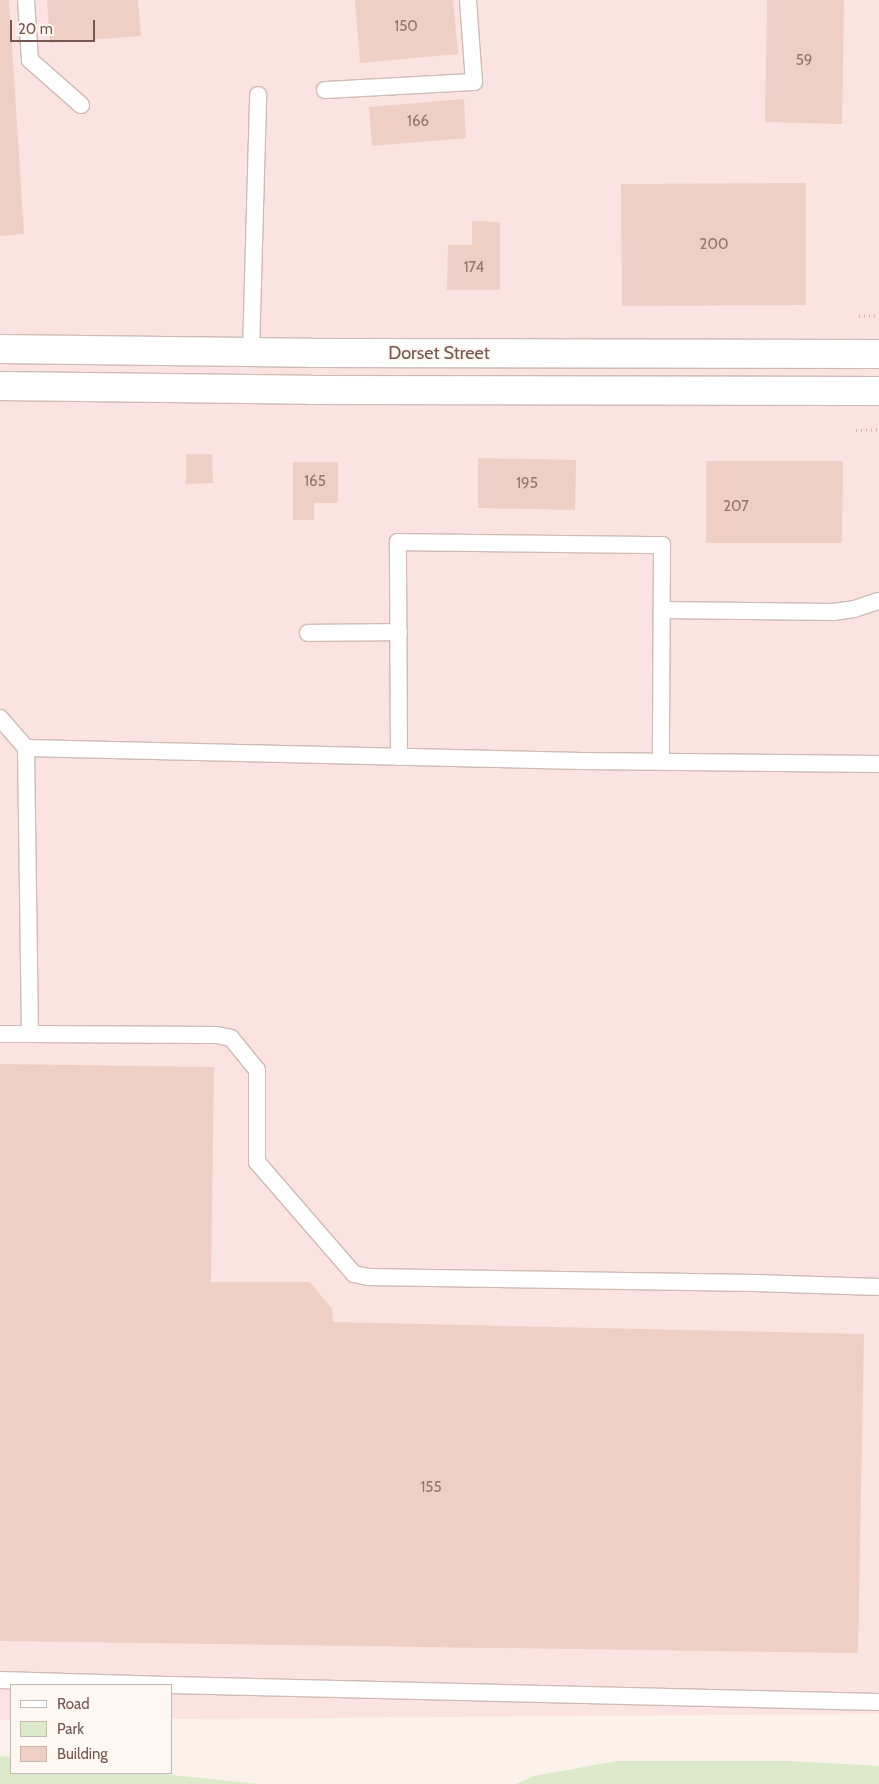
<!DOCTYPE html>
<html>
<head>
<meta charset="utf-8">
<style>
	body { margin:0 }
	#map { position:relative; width:879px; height:1784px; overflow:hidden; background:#fbf2ec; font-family:Cabin,sans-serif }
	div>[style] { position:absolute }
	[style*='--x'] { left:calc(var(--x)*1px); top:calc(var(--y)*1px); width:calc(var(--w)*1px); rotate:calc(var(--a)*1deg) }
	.commercial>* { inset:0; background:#fae3e1 }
	.green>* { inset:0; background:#dce9cb }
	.building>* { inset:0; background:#efcec5 }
	.path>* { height:3px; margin-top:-1.5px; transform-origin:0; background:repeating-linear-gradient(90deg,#d4b1a8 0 1px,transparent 0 5px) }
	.roads { filter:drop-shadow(1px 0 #cfbbb4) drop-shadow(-1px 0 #cfbbb4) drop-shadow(0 1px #cfbbb4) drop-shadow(0 -1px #cfbbb4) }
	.lane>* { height:16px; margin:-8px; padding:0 8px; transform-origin:8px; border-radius:8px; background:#fff }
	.secondary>* { height:28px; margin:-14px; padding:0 14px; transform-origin:14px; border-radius:14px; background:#fff }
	span { translate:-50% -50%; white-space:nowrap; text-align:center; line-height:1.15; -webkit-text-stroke:4px #fef7f2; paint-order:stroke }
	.number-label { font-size:15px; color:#94746d }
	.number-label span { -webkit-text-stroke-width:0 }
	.street-label { font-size:18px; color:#755650 }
	.legend { position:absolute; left:10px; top:1684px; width:162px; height:90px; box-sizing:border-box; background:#fef7f2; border:1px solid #c7b7b1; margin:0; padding:6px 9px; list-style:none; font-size:15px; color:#755650 }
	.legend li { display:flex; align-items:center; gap:10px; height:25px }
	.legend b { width:25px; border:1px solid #c7b7b1 }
	.scale { position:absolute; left:10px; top:20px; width:85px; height:22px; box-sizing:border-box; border:2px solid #755650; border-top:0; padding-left:6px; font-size:15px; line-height:18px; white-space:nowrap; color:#755650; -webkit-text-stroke:4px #fef7f2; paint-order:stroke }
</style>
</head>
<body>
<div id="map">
	<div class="commercial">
		<div style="clip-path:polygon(0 0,879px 0,879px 1714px,171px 1719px,171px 1685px,11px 1685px,11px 1720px,0 1720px)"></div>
	</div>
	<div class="green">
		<div style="clip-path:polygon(0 1756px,11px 1757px,11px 1773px,153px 1773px,259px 1784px,0 1784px)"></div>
		<div style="clip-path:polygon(617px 1761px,790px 1761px,879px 1766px,879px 1784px,516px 1784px,534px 1776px)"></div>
	</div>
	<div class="building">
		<div style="clip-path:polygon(0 0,9px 0,24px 234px,0 236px)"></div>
		<div style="clip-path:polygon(47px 0,138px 0,141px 36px,50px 43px)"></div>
		<div style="clip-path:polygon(355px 0,453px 0,458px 54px,360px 63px)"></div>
		<div style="clip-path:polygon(767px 0,844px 0,842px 124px,765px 122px)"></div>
		<div style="clip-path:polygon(464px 99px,466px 138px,372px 146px,369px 107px)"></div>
		<div style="clip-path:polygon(806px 183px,806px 305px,622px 306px,621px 184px)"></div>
		<div style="clip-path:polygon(472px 221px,500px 222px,500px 290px,447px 290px,448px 245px,472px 245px)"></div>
		<div style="clip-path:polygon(186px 454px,212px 454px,213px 483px,186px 484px)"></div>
		<div style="clip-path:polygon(478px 458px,576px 460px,575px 510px,478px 508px)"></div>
		<div style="clip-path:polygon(706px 461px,843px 461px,842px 543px,706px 543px)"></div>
		<div style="clip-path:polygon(293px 462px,338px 462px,338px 503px,314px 503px,314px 520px,293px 520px)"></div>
		<div style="clip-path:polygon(0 1064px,214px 1067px,211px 1282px,310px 1282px,332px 1309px,333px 1322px,864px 1334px,858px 1653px,0 1641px)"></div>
	</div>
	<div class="path">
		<div style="--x:859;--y:316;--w:20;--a:-3"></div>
		<div style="--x:856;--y:430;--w:23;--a:-2"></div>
	</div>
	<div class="roads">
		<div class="lane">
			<div style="--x:26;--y:0;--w:60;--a:86.2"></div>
			<div style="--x:30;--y:60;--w:68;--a:41.4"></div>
			<div style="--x:325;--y:90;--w:149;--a:-3.1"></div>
			<div style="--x:474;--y:82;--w:82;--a:-94.2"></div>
			<div style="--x:251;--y:352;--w:257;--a:-88.4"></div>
			<div style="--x:662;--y:610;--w:171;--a:0.7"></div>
			<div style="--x:833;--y:612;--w:21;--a:-8"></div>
			<div style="--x:854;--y:609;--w:26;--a:-18"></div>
			<div style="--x:308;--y:633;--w:91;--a:-0.6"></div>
			<div style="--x:0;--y:718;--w:40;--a:49"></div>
			<div style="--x:26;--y:748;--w:286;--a:89.2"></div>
			<div style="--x:30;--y:1034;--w:187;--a:0.3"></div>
			<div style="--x:217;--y:1035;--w:14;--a:12"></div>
			<div style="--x:231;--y:1038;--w:41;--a:50.9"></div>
			<div style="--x:257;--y:1070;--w:92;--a:90"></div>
			<div style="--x:257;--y:1162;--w:148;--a:49.1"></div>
			<div style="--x:354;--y:1274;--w:14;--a:12"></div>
			<div style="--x:368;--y:1277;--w:387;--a:0.9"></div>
			<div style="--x:755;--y:1283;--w:124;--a:1.8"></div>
			<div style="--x:26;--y:748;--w:556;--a:1.34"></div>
			<div style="--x:582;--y:761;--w:297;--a:0.6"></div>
			<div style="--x:399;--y:757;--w:215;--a:-90.3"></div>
			<div style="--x:398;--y:542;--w:264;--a:0.7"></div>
			<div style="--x:662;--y:545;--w:216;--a:90.3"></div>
			<div style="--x:0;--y:1034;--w:30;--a:0"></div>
			<div style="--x:0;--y:1680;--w:168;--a:1.7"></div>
			<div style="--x:171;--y:1685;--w:708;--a:1.38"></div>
		</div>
		<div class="secondary">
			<div style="--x:0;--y:349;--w:310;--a:0.7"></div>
			<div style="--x:310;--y:353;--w:569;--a:0.1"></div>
			<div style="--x:0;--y:386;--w:310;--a:0.7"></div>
			<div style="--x:310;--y:390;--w:569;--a:0.1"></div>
		</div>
	</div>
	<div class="number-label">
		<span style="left:406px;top:27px">150</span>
		<span style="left:804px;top:61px">59</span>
		<span style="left:418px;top:122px">166</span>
		<span style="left:714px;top:245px">200</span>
		<span style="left:474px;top:268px">174</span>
		<span style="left:315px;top:482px">165</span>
		<span style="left:527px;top:484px">195</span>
		<span style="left:736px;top:507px">207</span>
		<span style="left:431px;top:1488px">155</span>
	</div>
	<div class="street-label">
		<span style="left:439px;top:353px">Dorset Street</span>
	</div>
	<ul class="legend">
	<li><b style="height:6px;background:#fff"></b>Road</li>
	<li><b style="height:14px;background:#dce9cb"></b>Park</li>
	<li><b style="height:14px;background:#efcec5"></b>Building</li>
	</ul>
	<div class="scale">20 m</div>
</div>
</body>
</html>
